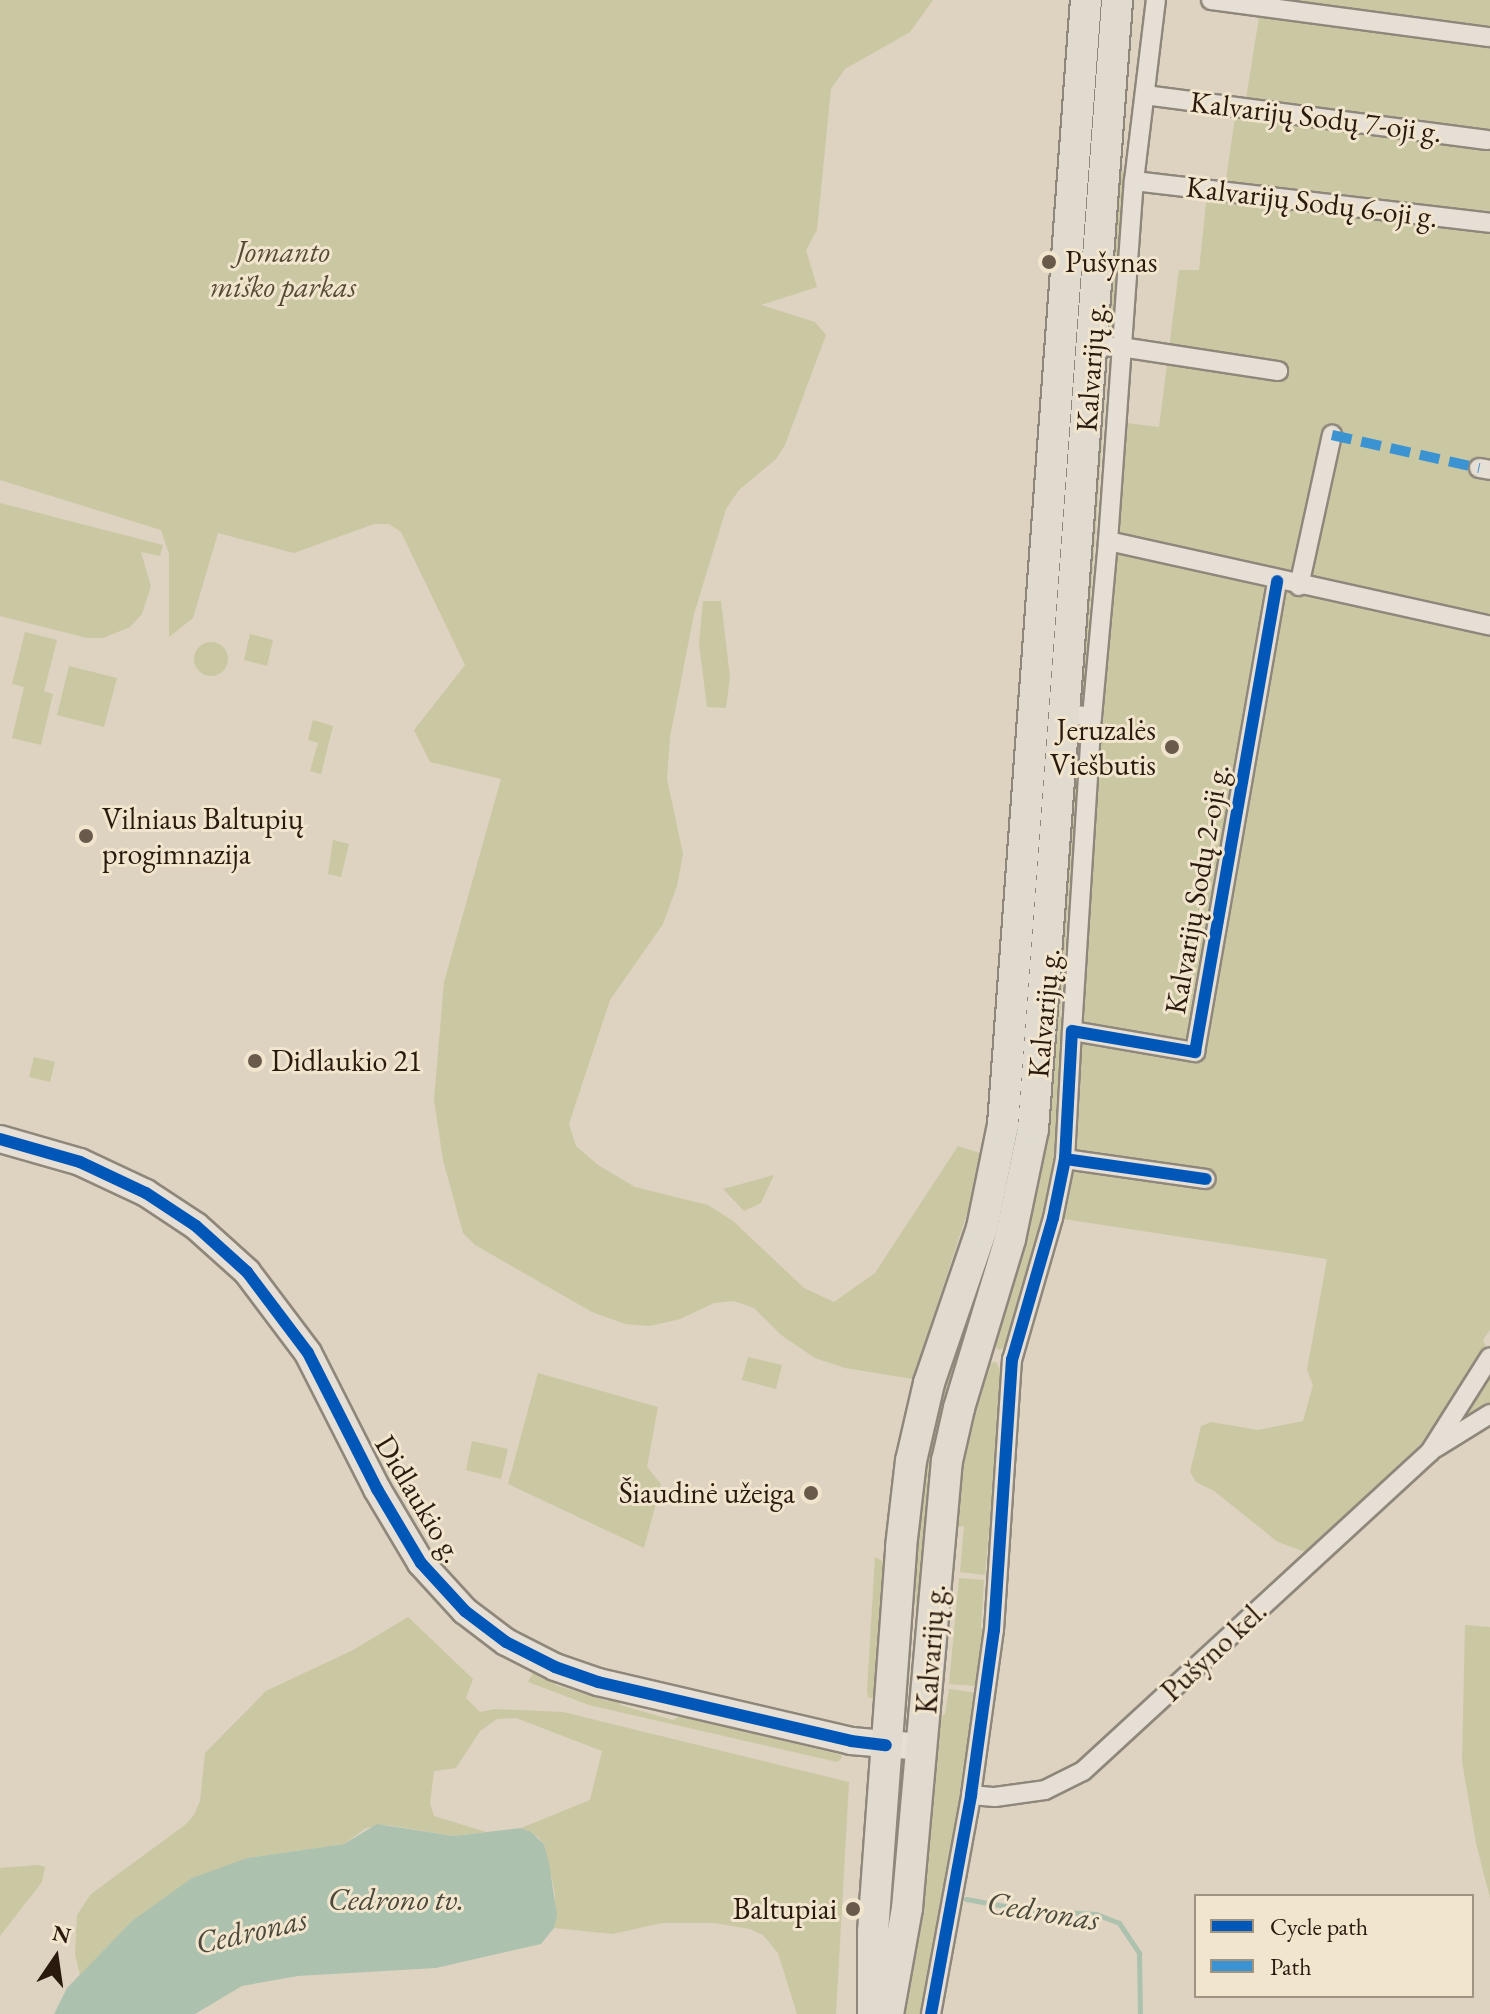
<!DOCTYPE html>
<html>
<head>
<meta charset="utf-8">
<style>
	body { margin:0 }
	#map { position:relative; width:1490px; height:2014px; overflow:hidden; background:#ddd3c0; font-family:"EB Garamond",serif }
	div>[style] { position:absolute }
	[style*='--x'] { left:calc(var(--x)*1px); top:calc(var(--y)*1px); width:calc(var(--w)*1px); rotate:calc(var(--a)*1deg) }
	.green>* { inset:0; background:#cac7a3 }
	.round { border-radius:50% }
	.water>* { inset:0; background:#adc2ae }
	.stream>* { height:5px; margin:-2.5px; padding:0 2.5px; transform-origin:2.5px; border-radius:2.5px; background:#adc2ae }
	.roads { filter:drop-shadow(2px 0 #8f877b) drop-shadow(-2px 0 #8f877b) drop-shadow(0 2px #8f877b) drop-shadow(0 -2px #8f877b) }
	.street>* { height:18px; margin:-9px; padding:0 9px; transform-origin:9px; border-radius:9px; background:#e5dfd5 }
	.secondary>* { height:26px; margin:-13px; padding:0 13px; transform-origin:13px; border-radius:13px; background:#e5dfd5 }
	.primary>* { height:30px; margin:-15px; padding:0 15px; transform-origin:15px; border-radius:15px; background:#e0dacf }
	.quiet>* { height:10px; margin-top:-5px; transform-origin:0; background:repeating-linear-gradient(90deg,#3c93d2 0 20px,transparent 0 30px) }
	.cycleway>* { height:12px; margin:-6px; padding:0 6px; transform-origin:6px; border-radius:6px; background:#0057b8 }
	.dots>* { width:22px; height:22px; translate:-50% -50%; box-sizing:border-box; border:4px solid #f1e5ce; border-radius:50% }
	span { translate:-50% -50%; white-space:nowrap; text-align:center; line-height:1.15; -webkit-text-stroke:6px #f1e5ce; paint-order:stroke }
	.street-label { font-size:30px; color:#2a190d }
	.park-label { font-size:30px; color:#554a33; font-style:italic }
	.poi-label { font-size:30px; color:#2a190d }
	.left { translate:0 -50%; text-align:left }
	.right { translate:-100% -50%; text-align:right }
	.water-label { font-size:32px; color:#4b493b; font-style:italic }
	.legend { position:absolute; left:1194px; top:1894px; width:280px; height:104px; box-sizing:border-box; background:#f1e5ce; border:2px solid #a19381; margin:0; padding:10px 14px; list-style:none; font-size:24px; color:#2a190d }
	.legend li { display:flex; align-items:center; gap:16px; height:40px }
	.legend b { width:40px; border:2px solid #a19381 }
	.north { position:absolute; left:16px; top:1918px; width:80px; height:80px; -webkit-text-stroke:6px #f1e5ce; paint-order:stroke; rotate:13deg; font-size:22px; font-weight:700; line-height:32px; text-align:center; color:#2a190d }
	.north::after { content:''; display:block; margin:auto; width:28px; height:36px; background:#2a190d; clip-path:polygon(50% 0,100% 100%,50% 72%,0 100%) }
</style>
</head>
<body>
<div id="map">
	<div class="green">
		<div style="clip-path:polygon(0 0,933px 0,910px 32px,845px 69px,831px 89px,817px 230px,806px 250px,817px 287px,761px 305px,815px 322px,826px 335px,785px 445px,776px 459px,739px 490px,726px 509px,694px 614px,670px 737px,667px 779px,683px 854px,677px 886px,663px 924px,610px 1000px,569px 1124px,576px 1146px,598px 1165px,635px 1187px,708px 1205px,733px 1221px,804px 1288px,834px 1302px,875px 1273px,958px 1146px,986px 1155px,913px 1379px,845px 1368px,815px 1358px,781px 1335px,754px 1308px,734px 1301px,714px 1303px,680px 1319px,650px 1326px,625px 1324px,592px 1312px,475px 1245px,463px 1233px,443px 1160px,434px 1100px,444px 982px,501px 779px,430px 762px,414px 730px,465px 665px,401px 532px,389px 524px,374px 524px,294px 553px,218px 533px,193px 618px,169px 637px,169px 554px,161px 530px,0 480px)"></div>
		<div style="clip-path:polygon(1214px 0,1490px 0,1490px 1330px,1483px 1340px,1488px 1351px,1437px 1425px,1406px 1461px,1305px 1552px,1278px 1542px,1214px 1491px,1196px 1482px,1190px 1472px,1201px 1426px,1211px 1422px,1258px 1430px,1303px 1421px,1313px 1385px,1307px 1370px,1327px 1259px,1057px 1218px,1119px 422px,1159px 427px,1179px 270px,1199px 270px,1208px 185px,1225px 186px,1237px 104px,1245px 105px,1260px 11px)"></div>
		<div style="clip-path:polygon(1131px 128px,1134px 132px,1118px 337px,1112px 341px,1101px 337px,1113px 171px,1127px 171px)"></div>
		<div style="clip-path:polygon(1108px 357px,1083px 709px,1079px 709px,1103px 358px)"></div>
		<div style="clip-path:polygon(0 503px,163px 545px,160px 556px,141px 552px,151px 586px,142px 614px,130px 627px,103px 638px,87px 638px,0 616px)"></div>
		<div style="clip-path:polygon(703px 601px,721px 601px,730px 677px,726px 708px,707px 707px,699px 643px)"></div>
		<div style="clip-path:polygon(25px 632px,57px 640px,44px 691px,53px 694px,41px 745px,12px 738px,24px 687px,12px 684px)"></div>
		<div style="clip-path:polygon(250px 634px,273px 640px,267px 666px,244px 660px)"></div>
		<div class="round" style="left:194px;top:642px;width:34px;height:34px"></div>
		<div style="clip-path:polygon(69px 666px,117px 678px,104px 727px,57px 715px)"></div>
		<div style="clip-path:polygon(313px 720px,333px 726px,321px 774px,310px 771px,318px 743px,308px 740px)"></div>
		<div style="clip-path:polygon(1078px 728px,1081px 728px,1060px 1017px,1066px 1019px,1057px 1170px,1054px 1193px,1007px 1346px,999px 1350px,989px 1340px)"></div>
		<div style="clip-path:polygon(333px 840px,349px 844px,341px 877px,328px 874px)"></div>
		<div style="clip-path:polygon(34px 1057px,55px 1062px,50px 1082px,29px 1077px)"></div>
		<div style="clip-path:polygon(1012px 1151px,917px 1702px,910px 1702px,916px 1616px,914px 1531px,926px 1445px)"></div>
		<div style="clip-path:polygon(774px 1175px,761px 1203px,744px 1211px,723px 1189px)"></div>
		<div style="clip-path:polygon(748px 1357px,782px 1365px,776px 1389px,742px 1380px)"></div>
		<div style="clip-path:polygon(996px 1362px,1003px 1375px,985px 1575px,960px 1572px,964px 1526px,955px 1528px,960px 1453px,980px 1365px)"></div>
		<div style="clip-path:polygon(1490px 1365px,1490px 1405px,1461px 1419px)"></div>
		<div style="clip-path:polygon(538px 1373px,658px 1407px,647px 1467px,661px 1484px,644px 1548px,508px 1484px)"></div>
		<div style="clip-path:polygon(472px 1441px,508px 1449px,501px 1479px,466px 1470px)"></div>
		<div style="clip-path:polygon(875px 1557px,886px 1563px,876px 1700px,868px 1697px,867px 1691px)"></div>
		<div style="clip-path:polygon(959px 1578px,984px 1580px,981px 1627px,985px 1632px,975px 1686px,949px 1684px)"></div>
		<div style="clip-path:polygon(408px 1617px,473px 1679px,466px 1698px,480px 1712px,495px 1709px,563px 1712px,849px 1782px,836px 2014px,797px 2014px,778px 1953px,763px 1935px,750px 1929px,715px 1923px,662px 1923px,612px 1934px,554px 1928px,555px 1893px,544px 1844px,538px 1837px,521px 1828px,590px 1800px,602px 1751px,516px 1718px,497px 1719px,480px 1731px,456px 1768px,434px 1771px,430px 1803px,434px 1816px,486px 1832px,454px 1836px,388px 1825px,366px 1828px,344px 1844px,247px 1858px,132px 1921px,80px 1975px,75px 1954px,77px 1915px,91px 1894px,185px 1825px,194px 1815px,200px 1801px,205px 1753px,266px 1691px,353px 1650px)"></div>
		<div style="clip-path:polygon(1465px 1625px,1490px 1627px,1490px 1898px,1476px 1843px,1462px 1761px)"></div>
		<div style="clip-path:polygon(535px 1669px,554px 1679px,555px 1685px,608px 1701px,610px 1697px,620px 1699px,620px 1705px,673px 1720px,679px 1716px,842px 1755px,841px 1759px,837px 1762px,589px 1705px,528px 1682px)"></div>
		<div style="clip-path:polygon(949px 1689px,979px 1693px,926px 2014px,904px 2014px,923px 1912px,937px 1720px,945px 1714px)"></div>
		<div style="clip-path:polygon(898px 1771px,903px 1777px,894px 1919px,883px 2014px)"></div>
		<div style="clip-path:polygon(38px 1865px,45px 1867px,42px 1882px,0 1936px,0 1868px)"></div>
	</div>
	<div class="water">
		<div style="clip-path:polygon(377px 1824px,454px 1836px,521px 1828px,531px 1832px,544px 1844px,549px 1863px,557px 1915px,554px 1928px,541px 1944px,436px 1968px,298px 1976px,242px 1986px,195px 2014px,54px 2014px,67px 1988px,132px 1921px,192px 1878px,247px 1858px,344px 1844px)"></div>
	</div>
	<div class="stream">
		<div style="--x:966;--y:1899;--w:62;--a:10.2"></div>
		<div style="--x:1027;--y:1910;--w:69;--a:3.3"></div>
		<div style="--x:1096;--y:1914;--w:25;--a:21"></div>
		<div style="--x:1119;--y:1923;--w:36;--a:56"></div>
		<div style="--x:1139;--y:1953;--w:61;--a:89.1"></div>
	</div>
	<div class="roads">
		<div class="street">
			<div style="--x:1211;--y:0;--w:281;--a:7.6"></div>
			<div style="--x:1145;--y:95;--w:345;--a:7.5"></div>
			<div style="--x:1134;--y:181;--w:358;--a:6.7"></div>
			<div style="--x:1092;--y:346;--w:29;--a:2"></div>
			<div style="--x:1121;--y:347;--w:159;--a:8.7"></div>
			<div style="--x:1479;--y:468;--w:11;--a:10"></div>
			<div style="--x:1108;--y:541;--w:361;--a:-85.9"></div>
			<div style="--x:1134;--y:181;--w:182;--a:-83.1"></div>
			<div style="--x:1299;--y:586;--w:155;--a:-77.7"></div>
			<div style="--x:1065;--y:714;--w:27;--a:6"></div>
			<div style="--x:1092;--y:717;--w:177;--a:-84.8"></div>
			<div style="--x:1108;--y:541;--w:391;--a:12.5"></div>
			<div style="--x:1072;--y:1031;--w:315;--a:-86.4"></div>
			<div style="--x:1065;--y:1159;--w:128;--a:-86.9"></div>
			<div style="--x:1072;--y:1031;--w:125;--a:9.7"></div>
			<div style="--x:1195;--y:1052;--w:478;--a:-80.1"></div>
			<div style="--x:1435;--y:1448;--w:65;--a:-31.7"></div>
			<div style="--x:971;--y:1795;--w:24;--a:5"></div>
			<div style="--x:995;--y:1797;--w:50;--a:-8"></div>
			<div style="--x:1045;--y:1790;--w:42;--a:-26.6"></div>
			<div style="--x:1083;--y:1771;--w:471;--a:-42.6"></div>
			<div style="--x:1430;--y:1452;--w:112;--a:-57.7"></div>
			<div style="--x:931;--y:2014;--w:223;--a:-79.6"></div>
			<div style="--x:971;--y:1795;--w:167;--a:-82.1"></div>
			<div style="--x:994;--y:1630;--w:271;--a:-86.2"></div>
			<div style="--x:1012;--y:1360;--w:148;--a:-73.9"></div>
			<div style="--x:1053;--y:1218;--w:60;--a:-78.5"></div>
			<div style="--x:1065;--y:1159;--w:142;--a:8.1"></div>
		</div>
		<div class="secondary">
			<div style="--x:0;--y:1139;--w:83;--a:16"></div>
			<div style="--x:80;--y:1162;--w:73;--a:25.2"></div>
			<div style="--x:146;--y:1193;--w:60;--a:33.4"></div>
			<div style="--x:196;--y:1226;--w:69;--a:42"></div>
			<div style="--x:247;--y:1272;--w:101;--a:53"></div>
			<div style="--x:308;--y:1353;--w:153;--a:63.1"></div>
			<div style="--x:377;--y:1489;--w:86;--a:59.3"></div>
			<div style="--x:421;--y:1563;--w:65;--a:47.5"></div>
			<div style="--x:465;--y:1611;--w:51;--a:37.1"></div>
			<div style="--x:506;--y:1642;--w:55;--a:27"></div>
			<div style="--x:555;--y:1667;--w:46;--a:19.2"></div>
			<div style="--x:598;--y:1682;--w:260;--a:13.1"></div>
			<div style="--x:851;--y:1741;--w:72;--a:4.8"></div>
		</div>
		<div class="primary">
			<div style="--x:873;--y:2014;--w:82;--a:-90"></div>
			<div style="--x:873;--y:1932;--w:386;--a:-85.8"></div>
			<div style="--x:901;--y:1547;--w:87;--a:-83.4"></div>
			<div style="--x:911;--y:1461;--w:80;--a:-77"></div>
			<div style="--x:929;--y:1383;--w:164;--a:-71.1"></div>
			<div style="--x:982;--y:1228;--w:105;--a:-78.5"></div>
			<div style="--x:1003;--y:1125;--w:1128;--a:-85.78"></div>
			<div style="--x:888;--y:2014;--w:108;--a:-79.8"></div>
			<div style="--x:907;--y:1908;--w:449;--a:-84.9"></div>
			<div style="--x:947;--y:1461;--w:54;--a:-77.2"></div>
			<div style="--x:959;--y:1408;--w:177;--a:-73.2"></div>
			<div style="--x:1010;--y:1239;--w:112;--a:-78.2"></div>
			<div style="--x:1033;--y:1129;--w:1132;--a:-85.74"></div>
		</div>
	</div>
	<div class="quiet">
		<div style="--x:1332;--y:435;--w:151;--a:12.7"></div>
	</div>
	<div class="cycleway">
		<div style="--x:0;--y:1139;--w:83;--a:16"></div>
		<div style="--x:80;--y:1162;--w:73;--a:25.2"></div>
		<div style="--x:146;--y:1193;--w:60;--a:33.4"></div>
		<div style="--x:196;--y:1226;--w:69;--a:42"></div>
		<div style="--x:247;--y:1272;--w:101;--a:53"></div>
		<div style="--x:308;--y:1353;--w:153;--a:63.1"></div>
		<div style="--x:377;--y:1489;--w:86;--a:59.3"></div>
		<div style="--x:421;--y:1563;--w:65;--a:47.5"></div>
		<div style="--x:465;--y:1611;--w:51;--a:37.1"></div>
		<div style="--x:506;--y:1642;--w:55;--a:27"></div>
		<div style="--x:555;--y:1667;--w:46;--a:19.2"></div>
		<div style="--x:598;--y:1682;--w:260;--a:13.1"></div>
		<div style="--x:851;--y:1741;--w:35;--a:7"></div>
		<div style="--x:1065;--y:1159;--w:128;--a:-86.9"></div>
		<div style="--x:1072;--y:1031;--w:125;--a:9.7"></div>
		<div style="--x:1195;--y:1052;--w:478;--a:-80.1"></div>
		<div style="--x:931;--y:2014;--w:223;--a:-79.6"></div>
		<div style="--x:971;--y:1795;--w:167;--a:-82.1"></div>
		<div style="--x:994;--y:1630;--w:271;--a:-86.2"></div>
		<div style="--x:1012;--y:1360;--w:148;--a:-73.9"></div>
		<div style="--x:1053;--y:1218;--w:60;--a:-78.5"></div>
		<div style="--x:1065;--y:1159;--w:142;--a:8.1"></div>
	</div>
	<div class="dots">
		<div style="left:1049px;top:262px;background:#695a4c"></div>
		<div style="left:1172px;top:747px;background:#695a4c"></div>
		<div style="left:86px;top:836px;background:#695a4c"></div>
		<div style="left:255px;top:1061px;background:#695a4c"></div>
		<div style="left:811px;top:1493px;background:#695a4c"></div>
		<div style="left:853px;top:1909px;background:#695a4c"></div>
	</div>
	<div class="street-label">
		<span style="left:1316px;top:117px;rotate:7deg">Kalvarijų Sodų 7-oji g.</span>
		<span style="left:1312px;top:202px;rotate:7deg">Kalvarijų Sodų 6-oji g.</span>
		<span style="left:1091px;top:367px;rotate:-86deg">Kalvarijų g.</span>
		<span style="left:1197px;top:889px;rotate:-80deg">Kalvarijų Sodų 2-oji g.</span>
		<span style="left:1044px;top:1013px;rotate:-85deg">Kalvarijų g.</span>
		<span style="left:419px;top:1499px;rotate:59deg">Didlaukio g.</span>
		<span style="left:931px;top:1649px;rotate:-86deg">Kalvarijų g.</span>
		<span style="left:1214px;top:1651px;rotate:-43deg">Pušyno kel.</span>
	</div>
	<div class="park-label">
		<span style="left:283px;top:269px">Jomanto<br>miško parkas</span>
	</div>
	<div class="poi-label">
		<span class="left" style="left:1065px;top:262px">Pušynas</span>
		<span class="right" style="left:1156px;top:747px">Jeruzalės<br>Viešbutis</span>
		<span class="left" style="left:102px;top:836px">Vilniaus Baltupių<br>progimnazija</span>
		<span class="left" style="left:271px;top:1061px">Didlaukio 21</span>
		<span class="right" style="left:795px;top:1493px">Šiaudinė užeiga</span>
		<span class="right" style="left:837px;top:1909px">Baltupiai</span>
	</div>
	<div class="water-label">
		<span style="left:396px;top:1899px">Cedrono tv.</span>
		<span style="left:1043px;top:1911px;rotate:9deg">Cedronas</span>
		<span style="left:251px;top:1931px;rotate:-13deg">Cedronas</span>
	</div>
	<ul class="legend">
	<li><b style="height:10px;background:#0057b8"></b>Cycle path</li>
	<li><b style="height:10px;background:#3c93d2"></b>Path</li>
	</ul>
	<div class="north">N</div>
</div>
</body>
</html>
